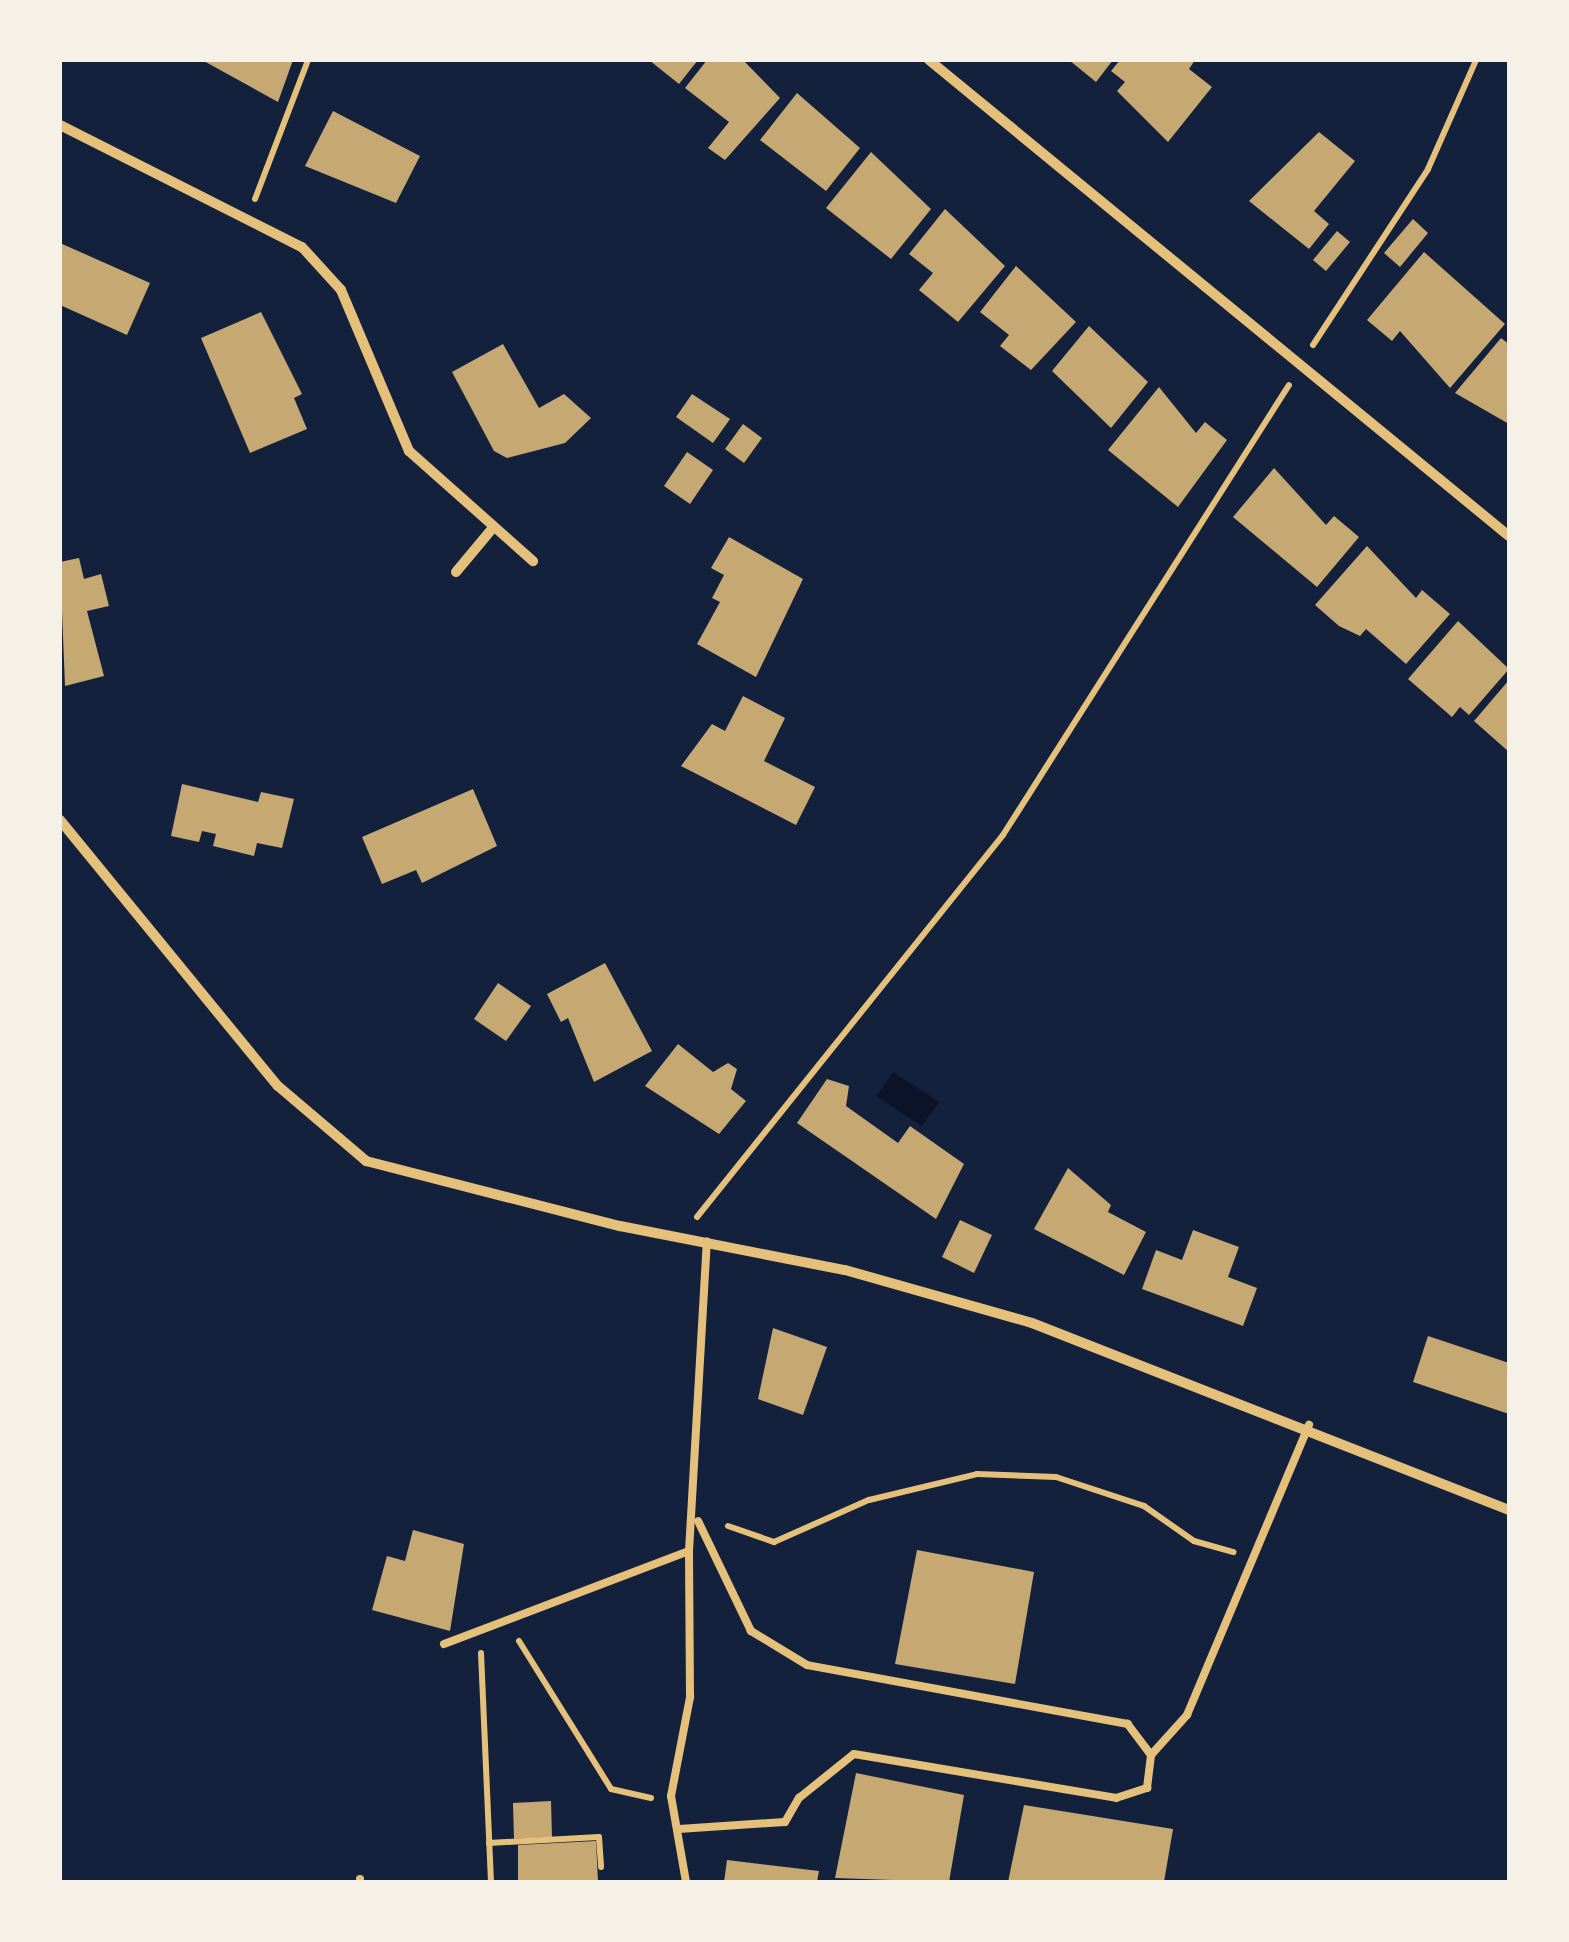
<!DOCTYPE html>
<html>
<head>
<meta charset="utf-8">
<style>
	body { margin:0 }
	#map { position:relative; width:1569px; height:1942px; overflow:hidden; background:#14213d; font-family:"Varela Round",sans-serif }
	div>[style] { position:absolute }
	[style*='--x'] { left:calc(var(--x)*1px); top:calc(var(--y)*1px); width:calc(var(--w)*1px); rotate:calc(var(--a)*1deg) }
	.water>* { inset:0; background:#0b132b }
	.building>* { inset:0; background:#c6a872 }
	.path>* { height:6px; margin:-3px; padding:0 3px; transform-origin:3px; border-radius:3px; background:#e5c07b }
	.service>* { height:8px; margin:-4px; padding:0 4px; transform-origin:4px; border-radius:4px; background:#e5c07b }
	.minor>* { height:10px; margin:-5px; padding:0 5px; transform-origin:5px; border-radius:5px; background:#e5c07b }
	span { translate:-50% -50%; white-space:nowrap; text-align:center; line-height:1.15; -webkit-text-stroke:10px #f6f1e7; paint-order:stroke }
	.frame { position:absolute; inset:0; border:62px solid #f6f1e7; pointer-events:none }
</style>
</head>
<body>
<div id="map">
	<div class="water">
		<div style="clip-path:polygon(893px 1072px,939px 1102px,922px 1126px,876px 1096px)"></div>
	</div>
	<div class="building">
		<div style="clip-path:polygon(202px 60px,293px 60px,278px 102px)"></div>
		<div style="clip-path:polygon(649px 60px,698px 60px,679px 84px)"></div>
		<div style="clip-path:polygon(707px 60px,743px 60px,780px 98px,725px 160px,708px 148px,729px 122px,685px 88px)"></div>
		<div style="clip-path:polygon(1069px 60px,1113px 60px,1096px 82px)"></div>
		<div style="clip-path:polygon(1120px 60px,1195px 60px,1189px 69px,1212px 87px,1168px 142px,1117px 91px,1125px 82px,1111px 71px)"></div>
		<div style="clip-path:polygon(797px 93px,860px 148px,826px 191px,760px 140px)"></div>
		<div style="clip-path:polygon(333px 111px,420px 156px,396px 203px,305px 166px)"></div>
		<div style="clip-path:polygon(1319px 132px,1355px 161px,1314px 211px,1329px 224px,1309px 249px,1249px 201px)"></div>
		<div style="clip-path:polygon(871px 152px,931px 209px,891px 259px,826px 208px)"></div>
		<div style="clip-path:polygon(945px 209px,1005px 266px,958px 322px,919px 290px,933px 273px,909px 254px)"></div>
		<div style="clip-path:polygon(1413px 219px,1428px 233px,1400px 267px,1384px 253px)"></div>
		<div style="clip-path:polygon(1337px 231px,1350px 242px,1326px 271px,1313px 260px)"></div>
		<div style="clip-path:polygon(60px 243px,150px 283px,127px 335px,60px 305px)"></div>
		<div style="clip-path:polygon(1424px 252px,1505px 324px,1450px 388px,1400px 331px,1392px 341px,1367px 320px)"></div>
		<div style="clip-path:polygon(1016px 266px,1076px 322px,1031px 370px,1000px 346px,1009px 335px,980px 312px)"></div>
		<div style="clip-path:polygon(261px 312px,302px 394px,294px 398px,307px 429px,250px 453px,201px 338px)"></div>
		<div style="clip-path:polygon(1089px 326px,1148px 382px,1111px 428px,1052px 371px)"></div>
		<div style="clip-path:polygon(1501px 338px,1509px 344px,1509px 424px,1455px 393px)"></div>
		<div style="clip-path:polygon(503px 344px,539px 408px,564px 394px,591px 418px,565px 443px,507px 458px,494px 451px,452px 372px)"></div>
		<div style="clip-path:polygon(1159px 387px,1196px 433px,1205px 422px,1227px 440px,1178px 507px,1108px 450px)"></div>
		<div style="clip-path:polygon(692px 394px,730px 419px,713px 443px,676px 417px)"></div>
		<div style="clip-path:polygon(743px 424px,762px 438px,744px 463px,725px 449px)"></div>
		<div style="clip-path:polygon(687px 452px,713px 470px,690px 504px,664px 486px)"></div>
		<div style="clip-path:polygon(1274px 468px,1326px 525px,1334px 516px,1359px 537px,1317px 587px,1233px 517px)"></div>
		<div style="clip-path:polygon(729px 537px,803px 579px,756px 677px,697px 644px,720px 602px,712px 598px,724px 575px,711px 568px)"></div>
		<div style="clip-path:polygon(1367px 546px,1416px 598px,1422px 590px,1450px 614px,1406px 664px,1366px 629px,1360px 636px,1339px 626px,1315px 605px)"></div>
		<div style="clip-path:polygon(79px 558px,84px 579px,101px 574px,109px 606px,87px 611px,104px 676px,65px 686px,60px 562px)"></div>
		<div style="clip-path:polygon(1458px 621px,1509px 669px,1469px 715px,1460px 707px,1452px 717px,1408px 679px)"></div>
		<div style="clip-path:polygon(1509px 680px,1509px 752px,1474px 721px)"></div>
		<div style="clip-path:polygon(743px 696px,785px 718px,764px 761px,815px 787px,796px 825px,681px 766px,712px 724px,725px 731px)"></div>
		<div style="clip-path:polygon(182px 784px,258px 802px,261px 792px,294px 799px,282px 848px,257px 843px,254px 856px,213px 846px,216px 834px,202px 831px,199px 842px,171px 836px)"></div>
		<div style="clip-path:polygon(473px 789px,497px 846px,422px 883px,416px 870px,382px 884px,362px 837px)"></div>
		<div style="clip-path:polygon(605px 963px,652px 1051px,594px 1082px,568px 1018px,561px 1022px,547px 994px)"></div>
		<div style="clip-path:polygon(498px 983px,531px 1006px,506px 1041px,474px 1019px)"></div>
		<div style="clip-path:polygon(678px 1044px,713px 1072px,728px 1063px,737px 1069px,731px 1089px,746px 1101px,719px 1134px,645px 1086px)"></div>
		<div style="clip-path:polygon(827px 1079px,849px 1086px,846px 1106px,898px 1143px,910px 1126px,964px 1164px,936px 1219px,797px 1123px)"></div>
		<div style="clip-path:polygon(1068px 1168px,1111px 1205px,1108px 1212px,1146px 1232px,1124px 1275px,1034px 1229px)"></div>
		<div style="clip-path:polygon(960px 1220px,992px 1235px,974px 1273px,942px 1257px)"></div>
		<div style="clip-path:polygon(1193px 1230px,1239px 1247px,1228px 1277px,1257px 1288px,1243px 1326px,1142px 1289px,1156px 1250px,1182px 1260px)"></div>
		<div style="clip-path:polygon(773px 1328px,827px 1347px,803px 1415px,758px 1399px)"></div>
		<div style="clip-path:polygon(1428px 1336px,1509px 1363px,1509px 1414px,1413px 1382px)"></div>
		<div style="clip-path:polygon(413px 1530px,464px 1544px,450px 1631px,372px 1610px,387px 1556px,405px 1561px)"></div>
		<div style="clip-path:polygon(917px 1550px,1034px 1572px,1015px 1684px,895px 1664px)"></div>
		<div style="clip-path:polygon(856px 1773px,964px 1795px,949px 1882px,835px 1878px)"></div>
		<div style="clip-path:polygon(551px 1801px,552px 1837px,514px 1839px,513px 1803px)"></div>
		<div style="clip-path:polygon(1024px 1805px,1173px 1829px,1164px 1882px,1008px 1882px)"></div>
		<div style="clip-path:polygon(596px 1841px,598px 1882px,518px 1882px,518px 1845px)"></div>
		<div style="clip-path:polygon(727px 1860px,819px 1871px,817px 1882px,724px 1882px)"></div>
	</div>
	<div class="path">
		<div style="--x:255;--y:199;--w:149;--a:-69.1"></div>
		<div style="--x:1313;--y:345;--w:210;--a:-56.8"></div>
		<div style="--x:1428;--y:169;--w:119;--a:-66.2"></div>
		<div style="--x:697;--y:1217;--w:489;--a:-51.3"></div>
		<div style="--x:1003;--y:835;--w:533;--a:-57.56"></div>
		<div style="--x:728;--y:1526;--w:49;--a:19.2"></div>
		<div style="--x:774;--y:1542;--w:104;--a:-23.9"></div>
		<div style="--x:869;--y:1500;--w:111;--a:-13.5"></div>
		<div style="--x:977;--y:1474;--w:79;--a:2.2"></div>
		<div style="--x:1056;--y:1477;--w:93;--a:18.2"></div>
		<div style="--x:1144;--y:1506;--w:61;--a:35"></div>
		<div style="--x:1194;--y:1541;--w:41;--a:15.8"></div>
		<div style="--x:519;--y:1641;--w:174;--a:58.1"></div>
		<div style="--x:611;--y:1789;--w:41;--a:12.7"></div>
		<div style="--x:481;--y:1653;--w:229;--a:87.5"></div>
		<div style="--x:489;--y:1843;--w:110;--a:-3.1"></div>
		<div style="--x:599;--y:1837;--w:30;--a:86"></div>
	</div>
	<div class="service">
		<div style="--x:444;--y:1644;--w:262;--a:-20.8"></div>
		<div style="--x:689;--y:1551;--w:310;--a:-86.7"></div>
		<div style="--x:1151;--y:1755;--w:54;--a:-48"></div>
		<div style="--x:1187;--y:1715;--w:315;--a:-67.2"></div>
		<div style="--x:679;--y:1829;--w:106;--a:-3.8"></div>
		<div style="--x:785;--y:1822;--w:28;--a:-60"></div>
		<div style="--x:799;--y:1798;--w:70;--a:-38.7"></div>
		<div style="--x:854;--y:1754;--w:266;--a:9.5"></div>
		<div style="--x:1116;--y:1798;--w:33;--a:-18"></div>
		<div style="--x:1147;--y:1788;--w:33;--a:-83"></div>
		<div style="--x:1151;--y:1755;--w:39;--a:-127"></div>
		<div style="--x:1128;--y:1724;--w:326;--a:-169.6"></div>
		<div style="--x:807;--y:1665;--w:66;--a:-148.7"></div>
		<div style="--x:751;--y:1631;--w:122;--a:-115.7"></div>
		<div style="--x:360;--y:1882;--w:3;--a:-90"></div>
		<div style="--x:686;--y:1882;--w:87;--a:-99.9"></div>
		<div style="--x:671;--y:1796;--w:101;--a:-79.1"></div>
		<div style="--x:690;--y:1697;--w:146;--a:-90.4"></div>
	</div>
	<div class="minor">
		<div style="--x:929;--y:60;--w:750;--a:39.38"></div>
		<div style="--x:60;--y:125;--w:271;--a:26.8"></div>
		<div style="--x:302;--y:247;--w:58;--a:47.8"></div>
		<div style="--x:341;--y:290;--w:175;--a:67.1"></div>
		<div style="--x:409;--y:451;--w:166;--a:41.6"></div>
		<div style="--x:456;--y:572;--w:56;--a:-50.1"></div>
		<div style="--x:60;--y:820;--w:344;--a:50.7"></div>
		<div style="--x:278;--y:1086;--w:116;--a:40.4"></div>
		<div style="--x:366;--y:1161;--w:262;--a:14.4"></div>
		<div style="--x:620;--y:1226;--w:229;--a:11.1"></div>
		<div style="--x:845;--y:1270;--w:194;--a:15.8"></div>
		<div style="--x:1032;--y:1323;--w:512;--a:21.41"></div>
	</div>
	<div class="frame"></div>
</div>
</body>
</html>
